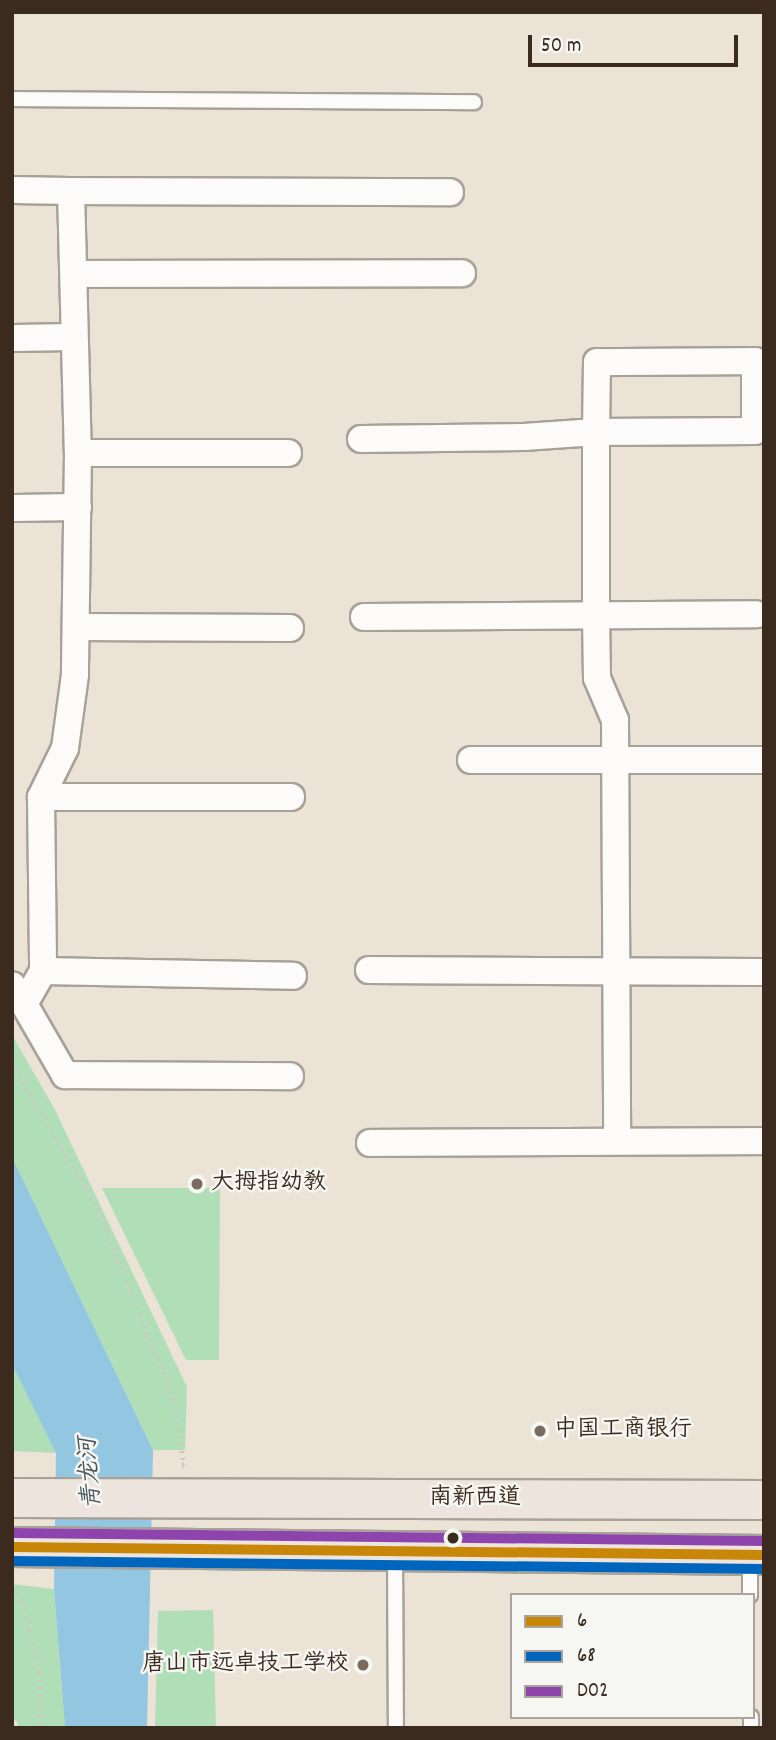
<!DOCTYPE html>
<html>
<head>
<meta charset="utf-8">
<style>
	body { margin:0 }
	#map { position:relative; width:776px; height:1740px; overflow:hidden; background:#eae3d6; font-family:Dekko,"LXGW WenKai TC",sans-serif }
	div>[style] { position:absolute }
	[style*='--x'] { left:calc(var(--x)*1px); top:calc(var(--y)*1px); width:calc(var(--w)*1px); rotate:calc(var(--a)*1deg) }
	.green>* { inset:0; background:#b0deb7 }
	.water>* { inset:0; background:#92c6e1 }
	.path>* { height:4.5px; margin-top:-2.25px; transform-origin:0; background:repeating-linear-gradient(90deg,#cbc9c5 0 2px,transparent 0 7px) }
	.roads { filter:drop-shadow(2px 0 #a7a198) drop-shadow(-2px 0 #a7a198) drop-shadow(0 2px #a7a198) drop-shadow(0 -2px #a7a198) }
	.service>* { height:14px; margin:-7px; padding:0 7px; transform-origin:7px; border-radius:7px; background:#fcfbf9 }
	.minor>* { height:26px; margin:-13px; padding:0 13px; transform-origin:13px; border-radius:13px; background:#fcfbf9 }
	.primary>* { height:38px; margin:-19px; padding:0 19px; transform-origin:19px; border-radius:19px; background:#ede5dd }
	.bus-1>* { height:10px; margin:-5px; padding:0 5px; transform-origin:5px; border-radius:5px; background:#c88708 }
	.bus-2>* { height:10px; margin:-5px; padding:0 5px; transform-origin:5px; border-radius:5px; background:#0065bd }
	.bus-3>* { height:10px; margin:-5px; padding:0 5px; transform-origin:5px; border-radius:5px; background:#8e44ad }
	.dots>* { width:19px; height:19px; translate:-50% -50%; box-sizing:border-box; border:4px solid #f6f6f2; border-radius:50% }
	span { translate:-50% -50%; white-space:nowrap; text-align:center; line-height:1.15; -webkit-text-stroke:5px #f6f6f2; paint-order:stroke }
	.poi-label { font-size:23px; color:#3b2a1e }
	.left { translate:0 -50%; text-align:left }
	.right { translate:-100% -50%; text-align:right }
	.street-label { font-size:23px; color:#3b2a1e }
	.water-label { font-size:24px; color:#4a555a; font-style:italic }
	.frame { position:absolute; inset:0; border:14px solid #3b2a1e; pointer-events:none }
	.legend { position:absolute; left:510px; top:1593px; width:245px; height:126px; box-sizing:border-box; background:#f6f6f2; border:2px solid #aba49d; margin:0; padding:9px 12px; list-style:none; font-size:21px; color:#3b2a1e }
	.legend li { display:flex; align-items:center; gap:14px; height:35px }
	.legend b { width:35px; border:2px solid #aba49d }
	.scale { position:absolute; left:528px; top:35px; width:210px; height:32px; box-sizing:border-box; border:4px solid #3b2a1e; border-top:0; padding-left:9px; font-size:21px; line-height:24px; white-space:nowrap; color:#3b2a1e; -webkit-text-stroke:5px #f6f6f2; paint-order:stroke }
</style>
</head>
<body>
<div id="map">
	<div class="green">
		<div style="clip-path:polygon(12px 1035px,54px 1108px,187px 1387px,185px 1450px,153px 1450px,12px 1157px)"></div>
		<div style="clip-path:polygon(102px 1188px,220px 1188px,219px 1360px,186px 1360px)"></div>
		<div style="clip-path:polygon(12px 1364px,23px 1385px,56px 1453px,12px 1451px)"></div>
		<div style="clip-path:polygon(12px 1584px,54px 1589px,65px 1728px,18px 1728px,17px 1721px,12px 1720px)"></div>
		<div style="clip-path:polygon(213px 1610px,216px 1728px,155px 1728px,158px 1611px)"></div>
	</div>
	<div class="water">
		<div style="clip-path:polygon(12px 1157px,153px 1450px,147px 1728px,65px 1728px,54px 1589px,56px 1453px,12px 1364px)"></div>
	</div>
	<div class="path">
		<div style="--x:12;--y:1064;--w:169;--a:59.3"></div>
		<div style="--x:98;--y:1209;--w:208;--a:68.2"></div>
		<div style="--x:175;--y:1402;--w:64;--a:81.9"></div>
		<div style="--x:184;--y:1465;--w:3;--a:180"></div>
		<div style="--x:12;--y:1588;--w:18;--a:52"></div>
		<div style="--x:23;--y:1602;--w:73;--a:76.5"></div>
		<div style="--x:40;--y:1673;--w:55;--a:90"></div>
	</div>
	<div class="roads">
		<div class="service">
			<div style="--x:12;--y:99;--w:462;--a:0.4"></div>
			<div style="--x:395;--y:1552;--w:176;--a:89.7"></div>
			<div style="--x:750;--y:1556;--w:39;--a:90"></div>
			<div style="--x:751;--y:1717;--w:11;--a:90"></div>
		</div>
		<div class="minor">
			<div style="--x:12;--y:190;--w:59;--a:1"></div>
			<div style="--x:71;--y:191;--w:262;--a:88.5"></div>
			<div style="--x:78;--y:453;--w:222;--a:90.8"></div>
			<div style="--x:75;--y:675;--w:74;--a:97.8"></div>
			<div style="--x:65;--y:748;--w:55;--a:116.1"></div>
			<div style="--x:41;--y:797;--w:174;--a:89.3"></div>
			<div style="--x:43;--y:971;--w:38;--a:120"></div>
			<div style="--x:24;--y:1004;--w:22;--a:-122"></div>
			<div style="--x:71;--y:191;--w:379;--a:0.2"></div>
			<div style="--x:75;--y:274;--w:387;--a:-0.1"></div>
			<div style="--x:12;--y:338;--w:62;--a:-0.9"></div>
			<div style="--x:361;--y:439;--w:163;--a:-0.7"></div>
			<div style="--x:524;--y:437;--w:72;--a:-4"></div>
			<div style="--x:596;--y:432;--w:159;--a:-0.4"></div>
			<div style="--x:755;--y:431;--w:70;--a:-90"></div>
			<div style="--x:755;--y:361;--w:158;--a:179.6"></div>
			<div style="--x:597;--y:362;--w:70;--a:90.8"></div>
			<div style="--x:596;--y:432;--w:183;--a:90"></div>
			<div style="--x:596;--y:615;--w:63;--a:89.1"></div>
			<div style="--x:597;--y:678;--w:46;--a:66.8"></div>
			<div style="--x:615;--y:720;--w:421;--a:89.7"></div>
			<div style="--x:78;--y:453;--w:210;--a:0"></div>
			<div style="--x:12;--y:508;--w:66;--a:-0.9"></div>
			<div style="--x:364;--y:617;--w:392;--a:-0.4"></div>
			<div style="--x:78;--y:627;--w:212;--a:0.3"></div>
			<div style="--x:471;--y:760;--w:293;--a:0"></div>
			<div style="--x:41;--y:797;--w:250;--a:0"></div>
			<div style="--x:369;--y:970;--w:392;--a:0.3"></div>
			<div style="--x:43;--y:971;--w:250;--a:1.1"></div>
			<div style="--x:24;--y:1004;--w:82;--a:60"></div>
			<div style="--x:65;--y:1075;--w:225;--a:0.3"></div>
			<div style="--x:370;--y:1143;--w:392;--a:-0.3"></div>
		</div>
		<div class="primary">
			<div style="--x:12;--y:1498;--w:752;--a:0.15"></div>
			<div style="--x:12;--y:1547;--w:752;--a:0.61"></div>
		</div>
	</div>
	<div class="bus-1">
		<div style="--x:12;--y:1547;--w:752;--a:0.61"></div>
	</div>
	<div class="bus-2">
		<div style="--x:12;--y:1561;--w:752;--a:0.61"></div>
	</div>
	<div class="bus-3">
		<div style="--x:12;--y:1533;--w:752;--a:0.61"></div>
	</div>
	<div class="dots">
		<div style="left:197px;top:1184px;background:#786b5e"></div>
		<div style="left:540px;top:1431px;background:#786b5e"></div>
		<div style="left:453px;top:1538px;background:#3b2a1e"></div>
		<div style="left:363px;top:1665px;background:#786b5e"></div>
	</div>
	<div class="poi-label">
		<span class="left" style="left:211px;top:1184px">大拇指幼教</span>
		<span class="left" style="left:554px;top:1431px">中国工商银行</span>
		<span class="right" style="left:349px;top:1665px">唐山市远卓技工学校</span>
	</div>
	<div class="street-label">
		<span style="left:475px;top:1499px">南新西道</span>
	</div>
	<div class="water-label">
		<span style="left:92px;top:1473px;rotate:-94deg">青龙河</span>
	</div>
	<div class="frame"></div>
	<ul class="legend">
	<li><b style="height:9px;background:#c88708"></b>6</li>
	<li><b style="height:9px;background:#0065bd"></b>68</li>
	<li><b style="height:9px;background:#8e44ad"></b>D02</li>
	</ul>
	<div class="scale">50 m</div>
</div>
</body>
</html>
